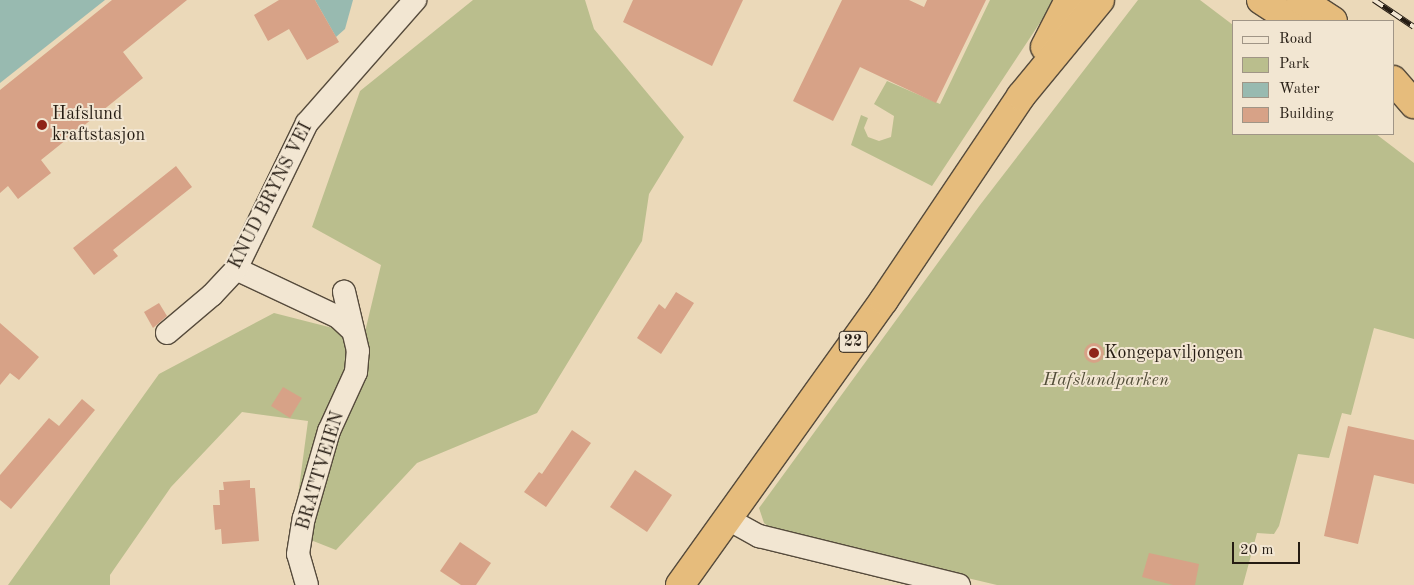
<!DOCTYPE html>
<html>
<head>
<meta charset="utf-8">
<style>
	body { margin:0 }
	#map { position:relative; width:1414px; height:585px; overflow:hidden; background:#ebd9b9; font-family:"Old Standard TT",serif }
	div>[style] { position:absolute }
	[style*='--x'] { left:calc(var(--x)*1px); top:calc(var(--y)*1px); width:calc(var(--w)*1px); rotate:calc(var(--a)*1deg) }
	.green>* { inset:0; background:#babe8d }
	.water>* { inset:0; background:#98bab0 }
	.building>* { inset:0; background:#d7a287 }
	.round { border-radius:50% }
	.roads { filter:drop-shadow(1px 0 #564b3c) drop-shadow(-1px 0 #564b3c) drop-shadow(0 1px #564b3c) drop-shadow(0 -1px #564b3c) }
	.minor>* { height:22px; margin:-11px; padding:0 11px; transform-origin:11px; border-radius:11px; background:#f2e6d2 }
	.highway>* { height:28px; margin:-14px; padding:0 14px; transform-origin:14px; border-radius:14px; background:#e6bc7c }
	.rail>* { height:5.5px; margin-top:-2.75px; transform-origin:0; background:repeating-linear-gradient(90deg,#f2e6d2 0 11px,#251c13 0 22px); box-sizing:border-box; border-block:1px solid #251c13 }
	.dots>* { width:14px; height:14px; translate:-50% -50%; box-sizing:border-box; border:2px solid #f2e6d2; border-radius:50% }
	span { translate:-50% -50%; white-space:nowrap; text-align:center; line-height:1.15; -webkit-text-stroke:4px #f2e6d2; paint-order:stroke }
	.shield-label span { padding:1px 4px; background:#f2e6d2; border:1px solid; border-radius:4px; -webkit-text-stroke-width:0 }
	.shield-label { font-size:16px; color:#251c13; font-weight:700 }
	.poi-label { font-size:18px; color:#251c13 }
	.left { translate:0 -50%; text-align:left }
	.street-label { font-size:18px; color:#251c13 }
	.park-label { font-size:18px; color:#524d38; font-style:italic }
	.legend { position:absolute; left:1232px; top:20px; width:162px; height:115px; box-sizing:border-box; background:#f2e6d2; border:1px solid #a09586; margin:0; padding:6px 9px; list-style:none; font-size:15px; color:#251c13 }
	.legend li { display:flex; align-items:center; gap:10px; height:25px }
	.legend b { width:25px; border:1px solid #a09586 }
	.scale { position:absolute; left:1232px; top:542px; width:68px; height:22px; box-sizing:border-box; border:2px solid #251c13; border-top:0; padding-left:6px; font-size:15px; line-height:18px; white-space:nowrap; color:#251c13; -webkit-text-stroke:4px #f2e6d2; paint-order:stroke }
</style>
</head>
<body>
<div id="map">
	<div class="green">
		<div style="clip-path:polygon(473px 0,585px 0,594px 29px,684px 137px,649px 194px,642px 241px,537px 413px,417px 463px,336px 550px,293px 533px,308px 421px,242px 412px,171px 487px,110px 575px,110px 585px,8px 585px,159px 374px,274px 313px,364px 336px,381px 265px,312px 227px,360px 91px)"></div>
		<div style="clip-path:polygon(990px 0,1055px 0,932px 186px,851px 145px,861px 115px,868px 118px,864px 128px,868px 137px,879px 141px,891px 137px,894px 116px,874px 104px,887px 81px,940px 104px)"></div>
		<div style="clip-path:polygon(1138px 0,1200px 0,1233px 25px,1233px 134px,1376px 134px,1414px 163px,1414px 339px,1374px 328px,1351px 415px,1342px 413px,1329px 458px,1298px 454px,1279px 526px,1274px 534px,1257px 533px,1243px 585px,997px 585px,777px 533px,764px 523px,759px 508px,980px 205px)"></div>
	</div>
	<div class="water">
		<div style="clip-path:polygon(0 0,105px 0,0 83px)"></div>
		<div style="clip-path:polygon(315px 0,353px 0,345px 29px,336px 37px)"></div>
	</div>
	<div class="building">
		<div style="clip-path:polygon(112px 0,187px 0,123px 52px,143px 78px,41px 160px,51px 173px,18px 199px,8px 186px,0 193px,0 90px)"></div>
		<div style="clip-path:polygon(279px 0,315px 0,339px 42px,307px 60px,289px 29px,268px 41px,254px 15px)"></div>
		<div style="clip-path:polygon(633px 0,743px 0,712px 66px,623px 22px)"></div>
		<div style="clip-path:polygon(842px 0,909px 0,924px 7px,927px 0,986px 0,936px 103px,860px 67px,833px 121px,793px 101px)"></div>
		<div style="clip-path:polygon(176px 166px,192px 187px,113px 250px,118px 256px,94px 275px,73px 248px)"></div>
		<div style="clip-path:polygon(676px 292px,694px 303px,661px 354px,637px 338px,659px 304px,665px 309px)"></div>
		<div style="clip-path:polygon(159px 303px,167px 316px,153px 328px,144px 312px)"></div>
		<div style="clip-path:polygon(0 323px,39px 357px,19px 380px,10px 373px,0 385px)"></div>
		<div class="round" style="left:1084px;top:343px;width:20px;height:20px"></div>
		<div style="clip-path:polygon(283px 387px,302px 398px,290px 418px,271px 406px)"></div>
		<div style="clip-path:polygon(82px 399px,95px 410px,11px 509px,0 500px,0 475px,49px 418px,59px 426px)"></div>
		<div style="clip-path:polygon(1348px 426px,1414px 440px,1414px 484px,1374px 475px,1358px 544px,1324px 536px)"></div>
		<div style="clip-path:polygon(572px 430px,591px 443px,546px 507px,524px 492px,539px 472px,542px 474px)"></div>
		<div style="clip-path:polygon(635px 470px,672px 495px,647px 532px,610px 507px)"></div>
		<div style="clip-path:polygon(250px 480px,250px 488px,255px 488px,259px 541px,222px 544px,221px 529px,215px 530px,213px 505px,220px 505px,219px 490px,224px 490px,223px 482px)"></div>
		<div style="clip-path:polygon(460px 542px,491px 563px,476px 585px,461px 585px,440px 571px)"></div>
		<div style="clip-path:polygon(1149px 553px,1199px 564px,1195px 585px,1173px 585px,1142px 577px)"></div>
	</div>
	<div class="roads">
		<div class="minor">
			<div style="--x:236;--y:269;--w:113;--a:25.2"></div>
			<div style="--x:338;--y:317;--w:18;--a:43"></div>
			<div style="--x:167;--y:333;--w:59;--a:-40.2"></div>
			<div style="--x:212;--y:295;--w:35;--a:-47"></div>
			<div style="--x:236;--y:269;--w:162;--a:-64.1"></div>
			<div style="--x:307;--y:123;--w:164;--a:-48.7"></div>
			<div style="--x:726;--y:518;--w:38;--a:29"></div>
			<div style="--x:759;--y:536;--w:206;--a:13.8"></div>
			<div style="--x:307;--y:585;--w:32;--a:-106"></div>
			<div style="--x:298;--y:554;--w:36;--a:-81"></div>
			<div style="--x:304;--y:518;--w:91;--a:-74"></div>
			<div style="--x:329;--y:431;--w:65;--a:-65.4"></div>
			<div style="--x:356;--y:372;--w:21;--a:-85"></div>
			<div style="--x:358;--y:351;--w:61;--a:-103.3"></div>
		</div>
		<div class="highway">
			<div style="--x:1261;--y:0;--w:38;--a:33"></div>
			<div style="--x:1301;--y:0;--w:38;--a:33"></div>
			<div style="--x:1045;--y:47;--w:53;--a:-62.9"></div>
			<div style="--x:1393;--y:80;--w:32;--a:49"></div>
			<div style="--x:680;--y:585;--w:350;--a:-54.4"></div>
			<div style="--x:884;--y:300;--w:246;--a:-56.1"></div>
			<div style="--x:1021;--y:96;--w:124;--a:-50.5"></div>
		</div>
	</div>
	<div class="rail">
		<div style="--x:1374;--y:0;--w:48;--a:34"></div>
	</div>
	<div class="dots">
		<div style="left:42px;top:125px;background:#8f2418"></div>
		<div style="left:1094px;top:353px;background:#8f2418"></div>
	</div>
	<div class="shield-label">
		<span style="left:853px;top:342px">22</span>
	</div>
	<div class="poi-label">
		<span class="left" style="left:52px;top:125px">Hafslund<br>kraftstasjon</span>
		<span class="left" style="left:1104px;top:353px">Kongepaviljongen</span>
	</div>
	<div class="street-label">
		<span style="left:271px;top:196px;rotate:-63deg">KNUD BRYNS VEI</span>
		<span style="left:321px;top:471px;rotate:-73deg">BRATTVEIEN</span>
	</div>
	<div class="park-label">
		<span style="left:1106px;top:380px">Hafslundparken</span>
	</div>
	<ul class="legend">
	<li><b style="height:6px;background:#f2e6d2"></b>Road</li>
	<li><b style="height:14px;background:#babe8d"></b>Park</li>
	<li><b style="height:14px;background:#98bab0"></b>Water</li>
	<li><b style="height:14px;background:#d7a287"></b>Building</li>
	</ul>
	<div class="scale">20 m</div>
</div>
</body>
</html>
